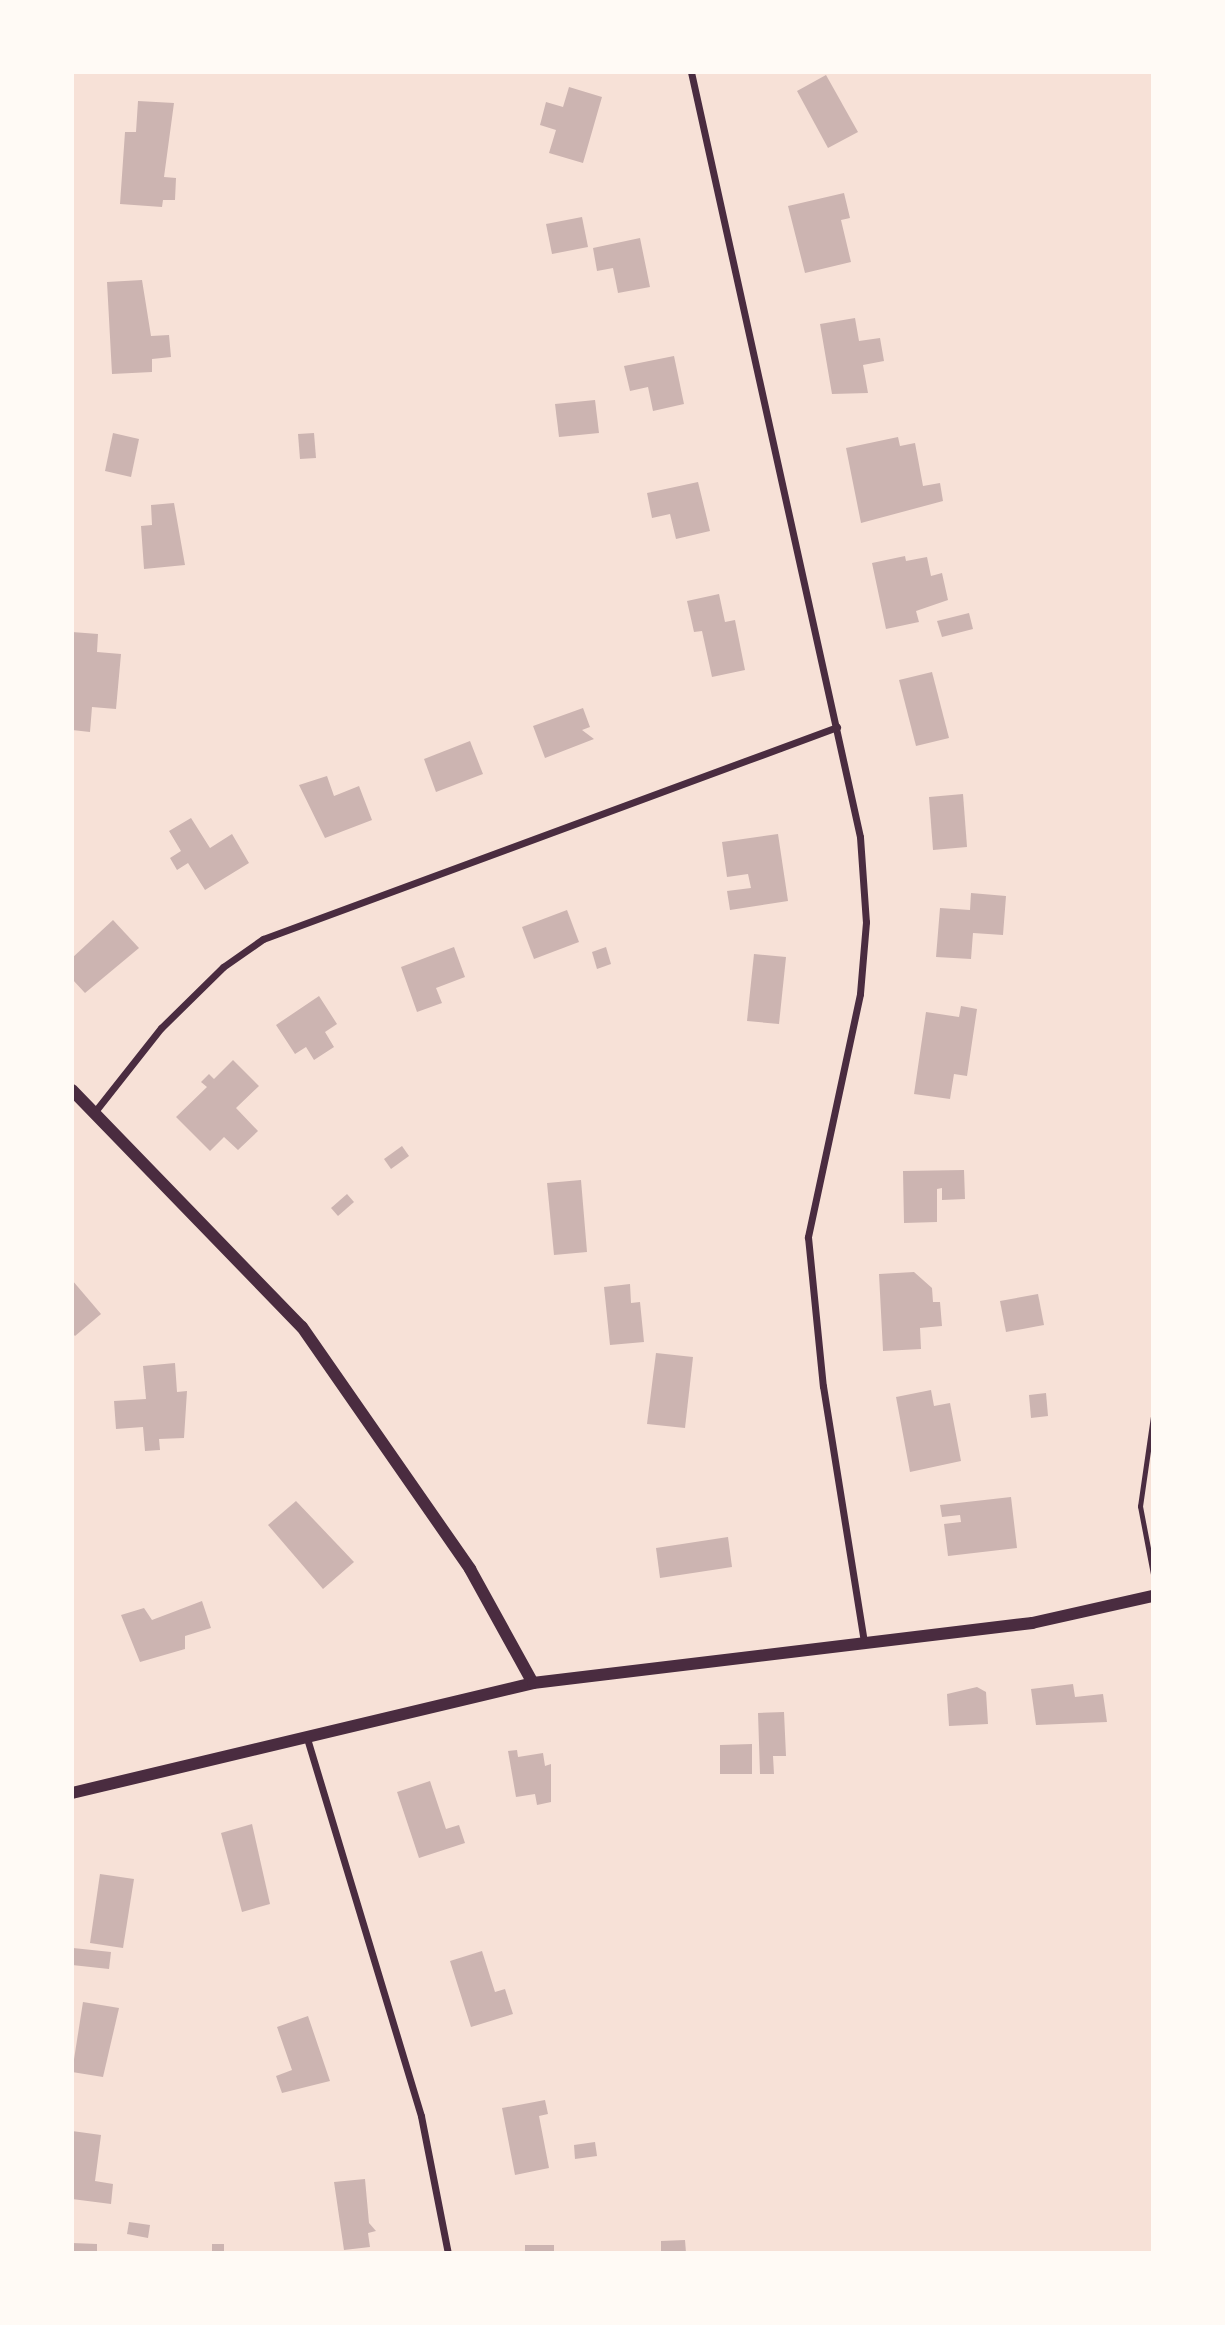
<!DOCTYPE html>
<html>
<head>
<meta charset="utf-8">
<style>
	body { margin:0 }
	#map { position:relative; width:1225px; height:2325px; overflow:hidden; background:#f7e1d7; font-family:"PT Sans Narrow",sans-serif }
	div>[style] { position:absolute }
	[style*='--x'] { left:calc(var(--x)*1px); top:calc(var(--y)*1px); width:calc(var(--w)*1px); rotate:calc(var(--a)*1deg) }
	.building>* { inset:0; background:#ccb4b1 }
	.service>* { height:5px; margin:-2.5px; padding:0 2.5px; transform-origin:2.5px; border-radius:2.5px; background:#4a2c40 }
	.minor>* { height:7px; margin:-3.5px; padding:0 3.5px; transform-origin:3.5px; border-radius:3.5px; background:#4a2c40 }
	.tertiary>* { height:12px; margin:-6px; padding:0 6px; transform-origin:6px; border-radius:6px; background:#4a2c40 }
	span { translate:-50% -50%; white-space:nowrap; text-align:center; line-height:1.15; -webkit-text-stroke:5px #fffaf5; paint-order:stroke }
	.frame { position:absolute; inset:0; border:74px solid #fffaf5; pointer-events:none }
</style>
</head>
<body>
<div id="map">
	<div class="building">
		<div style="clip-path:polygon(826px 75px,858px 132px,828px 148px,797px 91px)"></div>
		<div style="clip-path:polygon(569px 87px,602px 97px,583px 163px,549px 153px,556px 130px,540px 125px,546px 102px,563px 107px)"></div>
		<div style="clip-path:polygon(138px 101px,174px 103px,164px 177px,176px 178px,175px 200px,163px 200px,162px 207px,120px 204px,125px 132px,136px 132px)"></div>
		<div style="clip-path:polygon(844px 193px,850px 218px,841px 220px,851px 262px,805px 273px,788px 206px)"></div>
		<div style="clip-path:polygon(582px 217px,588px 247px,552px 254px,546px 224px)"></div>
		<div style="clip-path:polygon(640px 238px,650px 287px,618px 293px,613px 268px,597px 271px,593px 248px)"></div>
		<div style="clip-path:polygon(142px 280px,151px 336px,169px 335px,171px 357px,152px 359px,152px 372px,112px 374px,107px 282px)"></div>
		<div style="clip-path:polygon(855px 318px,859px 341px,880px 338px,884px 361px,863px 365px,868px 393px,832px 394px,820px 324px)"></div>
		<div style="clip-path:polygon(674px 356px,684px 404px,653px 411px,648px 387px,630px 391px,624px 366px)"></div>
		<div style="clip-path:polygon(595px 400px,599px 433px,559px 437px,555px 404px)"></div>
		<div style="clip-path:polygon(113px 433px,139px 439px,131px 477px,105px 471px)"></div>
		<div style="clip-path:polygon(314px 433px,316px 458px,300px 459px,298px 434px)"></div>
		<div style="clip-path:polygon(898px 437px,900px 446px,915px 443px,923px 486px,940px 483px,943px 501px,861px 523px,846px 448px)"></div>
		<div style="clip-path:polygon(698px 482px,710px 531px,676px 539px,670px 514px,652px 518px,647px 493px)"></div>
		<div style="clip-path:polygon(174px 503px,185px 565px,144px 569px,141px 526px,152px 525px,151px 505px)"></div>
		<div style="clip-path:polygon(905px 556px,906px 561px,927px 557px,931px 576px,942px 573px,948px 600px,916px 611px,919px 622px,886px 629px,872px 563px)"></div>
		<div style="clip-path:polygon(719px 594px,725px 622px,735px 620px,745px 670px,712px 677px,702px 631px,694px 632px,687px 601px)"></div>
		<div style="clip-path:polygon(969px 613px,973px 629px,942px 637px,937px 621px)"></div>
		<div style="clip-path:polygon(72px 632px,98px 634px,97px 652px,121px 654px,116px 709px,92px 707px,90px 732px,72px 730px)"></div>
		<div style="clip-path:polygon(932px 672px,949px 738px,916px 746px,899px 680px)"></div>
		<div style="clip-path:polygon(583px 708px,590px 727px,582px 730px,594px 739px,545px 758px,533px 726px)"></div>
		<div style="clip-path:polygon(470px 741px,483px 774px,436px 792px,424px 759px)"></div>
		<div style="clip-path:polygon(327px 776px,334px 796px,359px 786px,372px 820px,325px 838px,299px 785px)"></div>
		<div style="clip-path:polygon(963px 794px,967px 847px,933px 850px,929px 797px)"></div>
		<div style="clip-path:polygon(191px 818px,210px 848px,232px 834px,249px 863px,205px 890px,188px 863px,177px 870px,170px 858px,181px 851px,169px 831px)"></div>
		<div style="clip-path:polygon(778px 834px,788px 901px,730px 910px,727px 891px,751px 888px,748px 874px,727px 877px,722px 842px)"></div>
		<div style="clip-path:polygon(971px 893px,1006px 896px,1003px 935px,973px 933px,971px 959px,936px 957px,940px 908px,970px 910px)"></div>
		<div style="clip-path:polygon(567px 910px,579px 942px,534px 959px,522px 927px)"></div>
		<div style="clip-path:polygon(113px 920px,139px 948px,85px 993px,72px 979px,72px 958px)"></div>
		<div style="clip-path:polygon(454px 947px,465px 977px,436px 988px,442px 1003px,417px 1012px,401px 967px)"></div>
		<div style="clip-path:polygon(606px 947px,611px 964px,597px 969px,592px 952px)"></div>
		<div style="clip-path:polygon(754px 954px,786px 957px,779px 1024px,747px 1021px)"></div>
		<div style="clip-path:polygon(319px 996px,337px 1024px,325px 1032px,334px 1047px,314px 1060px,306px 1047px,295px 1054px,276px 1025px)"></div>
		<div style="clip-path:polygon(961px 1006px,977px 1009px,967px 1076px,954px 1074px,950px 1099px,914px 1094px,926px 1012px,959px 1017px)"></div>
		<div style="clip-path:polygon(233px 1060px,259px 1086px,236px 1108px,258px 1131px,238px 1150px,224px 1137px,210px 1151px,176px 1117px,207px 1087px,201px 1082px,209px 1074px,214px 1079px)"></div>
		<div style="clip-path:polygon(402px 1146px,409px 1156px,391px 1169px,384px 1159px)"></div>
		<div style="clip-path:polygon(964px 1170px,965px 1199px,942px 1200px,942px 1188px,937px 1189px,937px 1222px,904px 1223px,903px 1171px)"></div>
		<div style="clip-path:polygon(581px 1180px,587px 1252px,554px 1255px,547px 1183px)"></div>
		<div style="clip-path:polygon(347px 1194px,354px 1202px,338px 1216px,331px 1208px)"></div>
		<div style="clip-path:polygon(914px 1272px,932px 1288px,933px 1302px,940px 1302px,942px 1326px,920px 1328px,921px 1349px,883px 1351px,879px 1274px)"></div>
		<div style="clip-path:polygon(72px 1280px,101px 1314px,75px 1336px,72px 1333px)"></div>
		<div style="clip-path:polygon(630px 1284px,631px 1303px,640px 1302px,644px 1342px,610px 1345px,604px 1287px)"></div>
		<div style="clip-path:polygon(1038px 1294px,1044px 1325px,1006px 1332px,1000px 1301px)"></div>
		<div style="clip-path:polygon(656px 1353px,693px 1357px,685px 1428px,647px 1424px)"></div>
		<div style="clip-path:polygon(175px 1363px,177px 1392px,187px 1391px,184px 1438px,159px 1439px,160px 1450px,145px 1451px,143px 1427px,116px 1429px,114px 1401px,146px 1399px,143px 1366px)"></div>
		<div style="clip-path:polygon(931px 1390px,934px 1406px,950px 1403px,961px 1461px,910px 1472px,896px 1397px)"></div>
		<div style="clip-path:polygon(1046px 1393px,1048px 1416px,1031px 1418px,1029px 1395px)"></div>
		<div style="clip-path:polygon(1011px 1497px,1017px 1548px,948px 1556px,944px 1524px,961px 1522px,960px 1515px,942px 1517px,940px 1505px)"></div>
		<div style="clip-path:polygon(296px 1501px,354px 1562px,323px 1589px,268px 1525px)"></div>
		<div style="clip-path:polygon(728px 1537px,732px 1567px,660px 1578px,656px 1548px)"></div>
		<div style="clip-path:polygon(202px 1601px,211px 1628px,185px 1636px,185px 1649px,140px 1662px,121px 1615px,144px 1608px,152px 1620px)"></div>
		<div style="clip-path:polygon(1073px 1684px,1075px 1697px,1103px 1694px,1107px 1722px,1036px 1725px,1031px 1689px)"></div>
		<div style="clip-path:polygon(977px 1687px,986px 1692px,988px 1724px,949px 1726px,947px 1694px)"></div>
		<div style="clip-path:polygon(784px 1712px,786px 1756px,773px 1756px,774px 1774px,760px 1774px,758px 1713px)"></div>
		<div style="clip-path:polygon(752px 1744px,752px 1774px,720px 1774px,720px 1745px)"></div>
		<div style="clip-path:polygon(517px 1750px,518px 1757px,543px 1753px,545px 1766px,551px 1764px,551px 1802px,537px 1805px,535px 1794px,516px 1797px,508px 1751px)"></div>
		<div style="clip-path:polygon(430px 1781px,446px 1829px,459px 1825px,465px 1843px,419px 1858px,397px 1792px)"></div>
		<div style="clip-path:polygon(252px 1824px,270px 1904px,242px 1912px,221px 1833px)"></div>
		<div style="clip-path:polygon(100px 1874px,134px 1879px,123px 1948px,90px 1943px)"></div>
		<div style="clip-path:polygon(73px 1948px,111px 1952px,109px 1969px,72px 1965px)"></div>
		<div style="clip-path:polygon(482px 1951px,495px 1992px,505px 1989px,513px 2014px,471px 2027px,450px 1961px)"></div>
		<div style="clip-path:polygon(83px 2002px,119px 2008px,103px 2077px,72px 2072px)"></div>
		<div style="clip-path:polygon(308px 2016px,330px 2081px,282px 2093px,276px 2076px,292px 2070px,277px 2027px)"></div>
		<div style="clip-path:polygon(545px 2100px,548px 2114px,539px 2116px,549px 2168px,515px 2175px,502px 2108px)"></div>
		<div style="clip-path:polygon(72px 2131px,101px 2135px,95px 2181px,113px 2184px,111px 2204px,72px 2199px)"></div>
		<div style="clip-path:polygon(595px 2142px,597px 2156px,575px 2159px,574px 2145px)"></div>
		<div style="clip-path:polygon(365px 2179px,369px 2223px,376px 2231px,368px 2233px,370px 2247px,344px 2250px,334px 2182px)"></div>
		<div style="clip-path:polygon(129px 2222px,150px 2225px,148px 2238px,127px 2234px)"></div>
		<div style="clip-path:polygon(685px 2240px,686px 2253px,661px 2253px,661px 2241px)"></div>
		<div style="clip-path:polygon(72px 2243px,97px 2244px,97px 2253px,72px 2253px)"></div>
		<div style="clip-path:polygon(212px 2244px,224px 2244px,224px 2253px,212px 2253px)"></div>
		<div style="clip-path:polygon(525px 2245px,554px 2245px,554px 2253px,525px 2253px)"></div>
	</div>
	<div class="service">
		<div style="--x:1153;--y:1416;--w:91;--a:98.2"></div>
		<div style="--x:1140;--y:1506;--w:69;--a:79.2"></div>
	</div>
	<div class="minor">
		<div style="--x:691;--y:72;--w:783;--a:77.54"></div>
		<div style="--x:860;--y:837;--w:85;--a:86"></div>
		<div style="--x:866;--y:922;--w:72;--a:94.8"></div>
		<div style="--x:860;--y:994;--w:249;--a:102.1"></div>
		<div style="--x:808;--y:1237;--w:150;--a:84.3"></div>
		<div style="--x:823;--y:1386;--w:260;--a:80.9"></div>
		<div style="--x:93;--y:1114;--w:110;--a:-51.7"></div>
		<div style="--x:161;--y:1028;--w:87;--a:-44.5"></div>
		<div style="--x:223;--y:967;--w:49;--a:-35"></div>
		<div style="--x:263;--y:939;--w:612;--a:-20.27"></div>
		<div style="--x:306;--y:1735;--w:398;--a:73.2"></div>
		<div style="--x:421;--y:2116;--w:140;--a:78.9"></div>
	</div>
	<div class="tertiary">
		<div style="--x:72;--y:1090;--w:330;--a:45.9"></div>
		<div style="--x:302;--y:1327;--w:295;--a:55.2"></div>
		<div style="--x:470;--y:1569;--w:130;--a:61.1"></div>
		<div style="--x:72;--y:1793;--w:474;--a:-13.4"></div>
		<div style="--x:533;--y:1683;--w:503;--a:-6.86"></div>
		<div style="--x:1032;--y:1623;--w:124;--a:-12.6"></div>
	</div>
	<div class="frame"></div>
</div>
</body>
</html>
